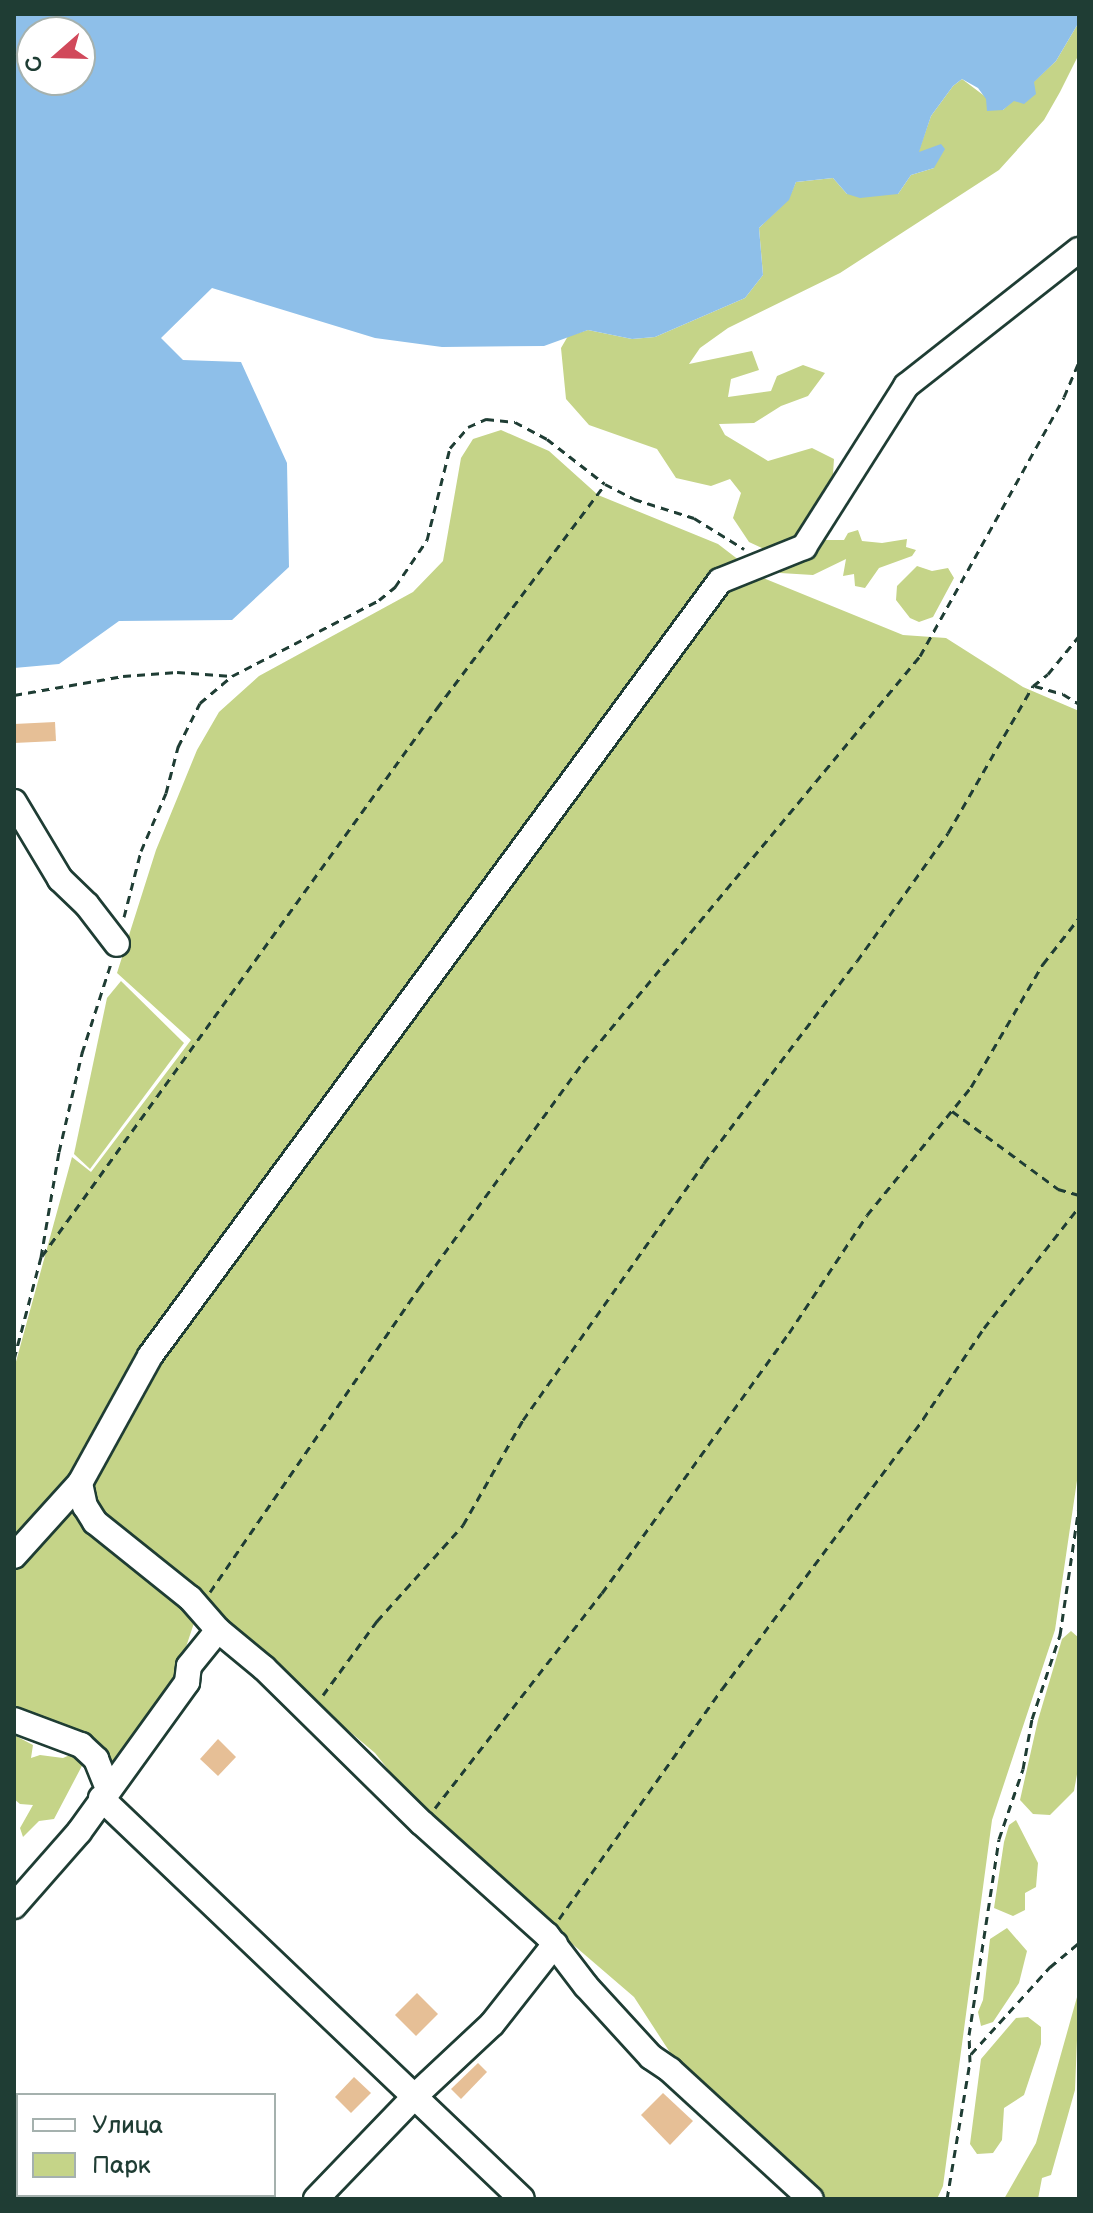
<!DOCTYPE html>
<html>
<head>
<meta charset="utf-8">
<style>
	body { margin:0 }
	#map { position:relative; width:1093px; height:2213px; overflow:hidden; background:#fff; font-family:"Balsamiq Sans",sans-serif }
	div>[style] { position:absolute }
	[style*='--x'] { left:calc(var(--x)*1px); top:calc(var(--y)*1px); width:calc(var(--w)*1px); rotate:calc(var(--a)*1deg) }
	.green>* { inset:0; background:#c5d488 }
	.water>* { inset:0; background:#8ebfe9 }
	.building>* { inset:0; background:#e6bf96 }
	.path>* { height:3px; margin-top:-1.5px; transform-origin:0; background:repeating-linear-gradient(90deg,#1f3d34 0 8px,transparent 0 14px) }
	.roads { filter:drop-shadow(2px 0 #1f3d34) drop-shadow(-2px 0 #1f3d34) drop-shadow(0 2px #1f3d34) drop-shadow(0 -2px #1f3d34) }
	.minor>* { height:24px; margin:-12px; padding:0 12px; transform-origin:12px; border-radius:12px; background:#fff }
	span { translate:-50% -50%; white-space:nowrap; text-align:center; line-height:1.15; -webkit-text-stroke:6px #fff; paint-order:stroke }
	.frame { position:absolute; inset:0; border:16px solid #1f3d34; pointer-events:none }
	.legend { position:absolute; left:16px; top:2093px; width:260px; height:104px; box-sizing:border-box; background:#fff; border:2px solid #a5b1ae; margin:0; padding:10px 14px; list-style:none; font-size:24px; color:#1f3d34 }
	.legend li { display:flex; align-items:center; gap:16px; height:40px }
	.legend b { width:40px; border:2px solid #a5b1ae }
	.north { position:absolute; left:16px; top:16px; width:80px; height:80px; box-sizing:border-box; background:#fff; border:2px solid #a5b1ae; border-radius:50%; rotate:250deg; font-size:22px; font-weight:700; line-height:32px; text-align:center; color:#1f3d34 }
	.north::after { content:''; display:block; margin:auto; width:28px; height:36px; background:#d1495b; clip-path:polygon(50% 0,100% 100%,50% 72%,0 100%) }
</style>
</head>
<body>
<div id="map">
	<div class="green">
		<div style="clip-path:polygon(1079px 22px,1079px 54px,1060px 92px,1044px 120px,999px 170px,840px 273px,728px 328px,700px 348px,689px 364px,752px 351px,759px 370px,731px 379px,728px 397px,771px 391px,777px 376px,803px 365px,825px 373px,808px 396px,781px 406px,754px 423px,719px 424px,725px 435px,768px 461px,812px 448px,834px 459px,832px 489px,795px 542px,773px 553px,749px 542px,733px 518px,741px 493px,730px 479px,711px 486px,676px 478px,657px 449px,589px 425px,566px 399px,561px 348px,568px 336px,588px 330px,632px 339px,655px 337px,745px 298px,763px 275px,759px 228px,788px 200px,796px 182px,833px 178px,847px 194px,898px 194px,911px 175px,934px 168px,918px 153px,931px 116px,953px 86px,962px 79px,1003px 110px,1056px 61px)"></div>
		<div style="clip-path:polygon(501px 430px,549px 451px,598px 495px,718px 544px,761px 577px,903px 635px,946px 638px,1023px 687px,1079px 711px,1079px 1467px,1055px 1630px,992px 1820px,943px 2186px,937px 2199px,821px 2199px,697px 2094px,634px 1997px,429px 1821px,375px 1753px,200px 1605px,176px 1677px,112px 1764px,85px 1741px,14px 1713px,14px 1369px,72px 1157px,91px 1172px,191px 1040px,117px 973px,156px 850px,197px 750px,219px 712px,259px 676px,413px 592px,443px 561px,461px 458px,473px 439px)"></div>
		<div style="clip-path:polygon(858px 530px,862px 541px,882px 543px,907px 539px,906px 547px,916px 550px,912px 556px,879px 568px,865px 588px,855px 586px,854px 574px,843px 576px,846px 559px,813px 575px,780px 573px,779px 567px,820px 540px,844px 540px,848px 533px)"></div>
		<div style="clip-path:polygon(917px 566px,932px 571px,948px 568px,954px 578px,933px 617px,919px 622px,910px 618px,896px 600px,897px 586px)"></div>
		<div style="clip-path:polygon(121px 981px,184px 1043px,90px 1169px,74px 1154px,107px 998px)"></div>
		<div style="clip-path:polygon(1071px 1631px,1079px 1638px,1079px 1763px,1074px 1791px,1050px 1815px,1033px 1814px,1020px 1800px,1038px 1720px,1062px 1639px)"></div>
		<div style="clip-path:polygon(14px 1735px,33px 1745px,31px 1758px,40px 1755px,63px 1758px,79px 1751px,84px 1762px,54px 1819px,39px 1821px,23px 1837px,20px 1828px,33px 1805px,20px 1804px,14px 1799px)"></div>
		<div style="clip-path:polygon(1016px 1820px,1038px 1863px,1036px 1887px,1025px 1893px,1025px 1910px,1013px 1916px,994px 1908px,1004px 1842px,1009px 1825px)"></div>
		<div style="clip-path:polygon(1007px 1928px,1027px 1951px,1019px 1983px,993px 2022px,981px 2026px,978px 2012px,983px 2000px,990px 1939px)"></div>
		<div style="clip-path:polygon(1079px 1990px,1075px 2090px,1051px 2175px,1042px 2178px,1038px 2199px,1004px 2199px,1036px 2143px)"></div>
		<div style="clip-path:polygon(1028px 2017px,1041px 2027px,1041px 2044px,1024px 2095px,1004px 2108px,1002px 2140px,993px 2153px,977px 2154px,970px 2144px,981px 2059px,1016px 2018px)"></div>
	</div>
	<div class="water">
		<div style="clip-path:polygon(evenodd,14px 14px,1079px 14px,1079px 22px,1056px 61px,1034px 82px,1036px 94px,1024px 104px,1014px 101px,1003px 110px,987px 111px,986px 99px,978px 88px,962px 79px,953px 86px,931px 116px,919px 152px,941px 144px,945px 149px,934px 168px,911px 175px,898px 194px,860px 198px,847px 194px,833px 178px,796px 182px,789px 200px,759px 228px,763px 275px,745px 298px,655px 337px,632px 339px,588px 330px,544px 346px,442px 347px,375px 338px,212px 288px,161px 338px,183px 360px,241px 362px,287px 463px,289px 567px,232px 620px,119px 621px,59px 664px,14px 668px,14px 14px,32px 32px,80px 32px,80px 80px,32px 80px,32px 32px)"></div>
	</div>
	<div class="building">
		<div style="clip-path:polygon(55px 722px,56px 741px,14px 743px,14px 724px)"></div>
		<div style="clip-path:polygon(218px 1739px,236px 1757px,218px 1776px,200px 1759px)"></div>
		<div style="clip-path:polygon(417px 1993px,438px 2014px,416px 2036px,395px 2015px)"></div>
		<div style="clip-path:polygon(478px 2063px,487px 2072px,461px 2099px,451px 2089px)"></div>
		<div style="clip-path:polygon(354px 2077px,371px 2093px,351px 2113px,335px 2097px)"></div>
		<div style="clip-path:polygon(663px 2093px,693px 2121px,670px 2145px,641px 2115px)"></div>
	</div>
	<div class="path">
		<div style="--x:1035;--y:686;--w:29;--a:16"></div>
		<div style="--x:1063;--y:694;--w:19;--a:32"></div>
		<div style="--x:14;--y:695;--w:111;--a:-9.9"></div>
		<div style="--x:123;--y:676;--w:54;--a:-4.2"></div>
		<div style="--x:177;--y:672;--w:55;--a:4.2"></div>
		<div style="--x:124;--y:917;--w:68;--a:-75.6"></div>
		<div style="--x:141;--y:851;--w:63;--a:-66.7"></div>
		<div style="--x:166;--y:793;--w:48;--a:-75.4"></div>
		<div style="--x:178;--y:747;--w:49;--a:-63.4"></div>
		<div style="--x:200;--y:703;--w:42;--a:-40.2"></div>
		<div style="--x:232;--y:676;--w:165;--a:-27.3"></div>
		<div style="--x:379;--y:600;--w:21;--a:-39"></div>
		<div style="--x:395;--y:587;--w:57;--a:-55.8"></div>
		<div style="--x:427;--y:540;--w:95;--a:-76"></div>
		<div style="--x:450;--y:448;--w:28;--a:-49"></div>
		<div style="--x:468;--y:427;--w:20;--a:-24"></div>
		<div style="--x:486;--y:419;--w:29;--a:6"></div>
		<div style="--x:515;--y:422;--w:36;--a:28"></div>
		<div style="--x:547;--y:439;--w:73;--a:37.8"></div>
		<div style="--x:605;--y:484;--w:33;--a:27"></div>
		<div style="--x:634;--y:499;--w:63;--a:17.6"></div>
		<div style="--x:694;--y:518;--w:59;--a:31.8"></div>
		<div style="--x:952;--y:1111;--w:132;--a:36.3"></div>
		<div style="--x:1058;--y:1189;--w:22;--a:16"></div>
		<div style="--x:42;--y:1256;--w:676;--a:-54.22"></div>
		<div style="--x:437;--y:708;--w:280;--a:-53.1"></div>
		<div style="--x:14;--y:1359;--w:106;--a:-75.2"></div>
		<div style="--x:41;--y:1257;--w:107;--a:-80.3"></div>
		<div style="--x:59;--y:1152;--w:102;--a:-76.9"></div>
		<div style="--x:82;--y:1053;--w:95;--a:-72.1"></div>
		<div style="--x:210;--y:1592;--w:369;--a:-55.5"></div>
		<div style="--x:419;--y:1288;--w:279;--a:-54"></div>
		<div style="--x:583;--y:1062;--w:528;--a:-50.31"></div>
		<div style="--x:920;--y:656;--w:296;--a:-60.9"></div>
		<div style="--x:1064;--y:397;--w:38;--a:-67"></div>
		<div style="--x:323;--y:1695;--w:92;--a:-53.9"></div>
		<div style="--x:377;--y:1621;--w:129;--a:-48.1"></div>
		<div style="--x:463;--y:1525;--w:121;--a:-60.3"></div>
		<div style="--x:523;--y:1420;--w:314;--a:-54.8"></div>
		<div style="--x:704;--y:1163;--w:253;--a:-52.9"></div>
		<div style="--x:857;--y:961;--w:157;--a:-54.6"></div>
		<div style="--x:948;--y:833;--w:170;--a:-60"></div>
		<div style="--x:1033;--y:686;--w:19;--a:-39"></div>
		<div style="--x:1048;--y:674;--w:49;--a:-50.8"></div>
		<div style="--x:435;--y:1808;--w:272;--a:-52.2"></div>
		<div style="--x:602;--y:1593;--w:320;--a:-54.3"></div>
		<div style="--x:789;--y:1333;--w:141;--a:-56.5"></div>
		<div style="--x:867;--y:1215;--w:165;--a:-50.9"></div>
		<div style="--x:971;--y:1087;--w:143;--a:-59.7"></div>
		<div style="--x:1043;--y:964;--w:58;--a:-52"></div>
		<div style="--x:559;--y:1919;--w:282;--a:-54.7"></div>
		<div style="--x:722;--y:1689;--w:337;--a:-53.3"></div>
		<div style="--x:923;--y:1419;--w:110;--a:-56.2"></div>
		<div style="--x:984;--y:1328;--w:154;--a:-51.9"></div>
		<div style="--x:971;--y:2054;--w:118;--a:-47.8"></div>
		<div style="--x:1050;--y:1967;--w:38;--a:-40"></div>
		<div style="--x:947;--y:2199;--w:139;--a:-80.5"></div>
		<div style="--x:970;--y:2062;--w:27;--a:-92"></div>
		<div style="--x:969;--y:2035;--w:198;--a:-81.3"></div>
		<div style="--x:999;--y:1839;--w:74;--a:-71.1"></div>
		<div style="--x:1023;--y:1769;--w:51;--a:-79.8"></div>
		<div style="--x:1032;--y:1719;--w:89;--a:-71.6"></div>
		<div style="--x:1060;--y:1635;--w:130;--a:-81.6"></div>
	</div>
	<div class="roads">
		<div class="minor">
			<div style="--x:14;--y:802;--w:90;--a:59.1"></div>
			<div style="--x:60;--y:879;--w:37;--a:44"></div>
			<div style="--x:87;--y:905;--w:49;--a:52.4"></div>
			<div style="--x:80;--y:1483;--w:24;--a:78"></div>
			<div style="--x:85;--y:1506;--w:19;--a:58"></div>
			<div style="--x:95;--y:1522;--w:122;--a:38.7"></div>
			<div style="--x:190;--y:1598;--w:43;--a:48.8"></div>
			<div style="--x:14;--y:1556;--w:98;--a:-47.9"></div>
			<div style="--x:80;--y:1483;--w:145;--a:-61.1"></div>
			<div style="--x:150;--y:1356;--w:962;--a:-53.67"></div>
			<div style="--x:720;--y:581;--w:91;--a:-22"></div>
			<div style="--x:804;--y:547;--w:191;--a:-57.6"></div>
			<div style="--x:906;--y:386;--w:220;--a:-38.2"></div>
			<div style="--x:14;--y:1720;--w:72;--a:20.5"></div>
			<div style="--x:81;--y:1745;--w:21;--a:43"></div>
			<div style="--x:96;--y:1759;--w:32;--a:68"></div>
			<div style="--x:101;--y:1798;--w:581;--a:43.61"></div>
			<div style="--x:14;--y:1906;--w:98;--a:-48.7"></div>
			<div style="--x:79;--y:1832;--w:185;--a:-54.2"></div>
			<div style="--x:187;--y:1682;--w:16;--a:-83"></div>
			<div style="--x:189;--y:1666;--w:46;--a:-51.1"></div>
			<div style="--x:218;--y:1630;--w:60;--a:39.6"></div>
			<div style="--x:264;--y:1668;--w:221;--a:44.5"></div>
			<div style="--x:422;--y:1823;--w:168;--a:41.9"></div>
			<div style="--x:547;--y:1935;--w:64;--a:52.6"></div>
			<div style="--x:586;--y:1986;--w:96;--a:47.5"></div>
			<div style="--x:651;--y:2057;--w:23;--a:34"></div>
			<div style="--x:670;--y:2070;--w:191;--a:42.5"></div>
			<div style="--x:14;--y:2124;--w:5;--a:37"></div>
			<div style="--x:91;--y:2195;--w:6;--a:45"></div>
			<div style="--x:316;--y:2199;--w:144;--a:-46.1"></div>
			<div style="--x:416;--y:2095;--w:104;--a:-43.1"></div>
			<div style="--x:492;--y:2024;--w:102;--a:-51.8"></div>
		</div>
	</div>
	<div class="frame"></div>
	<ul class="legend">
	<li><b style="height:10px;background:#fff"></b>Улица</li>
	<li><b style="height:22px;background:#c5d488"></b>Парк</li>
	</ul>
	<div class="north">С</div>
</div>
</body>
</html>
